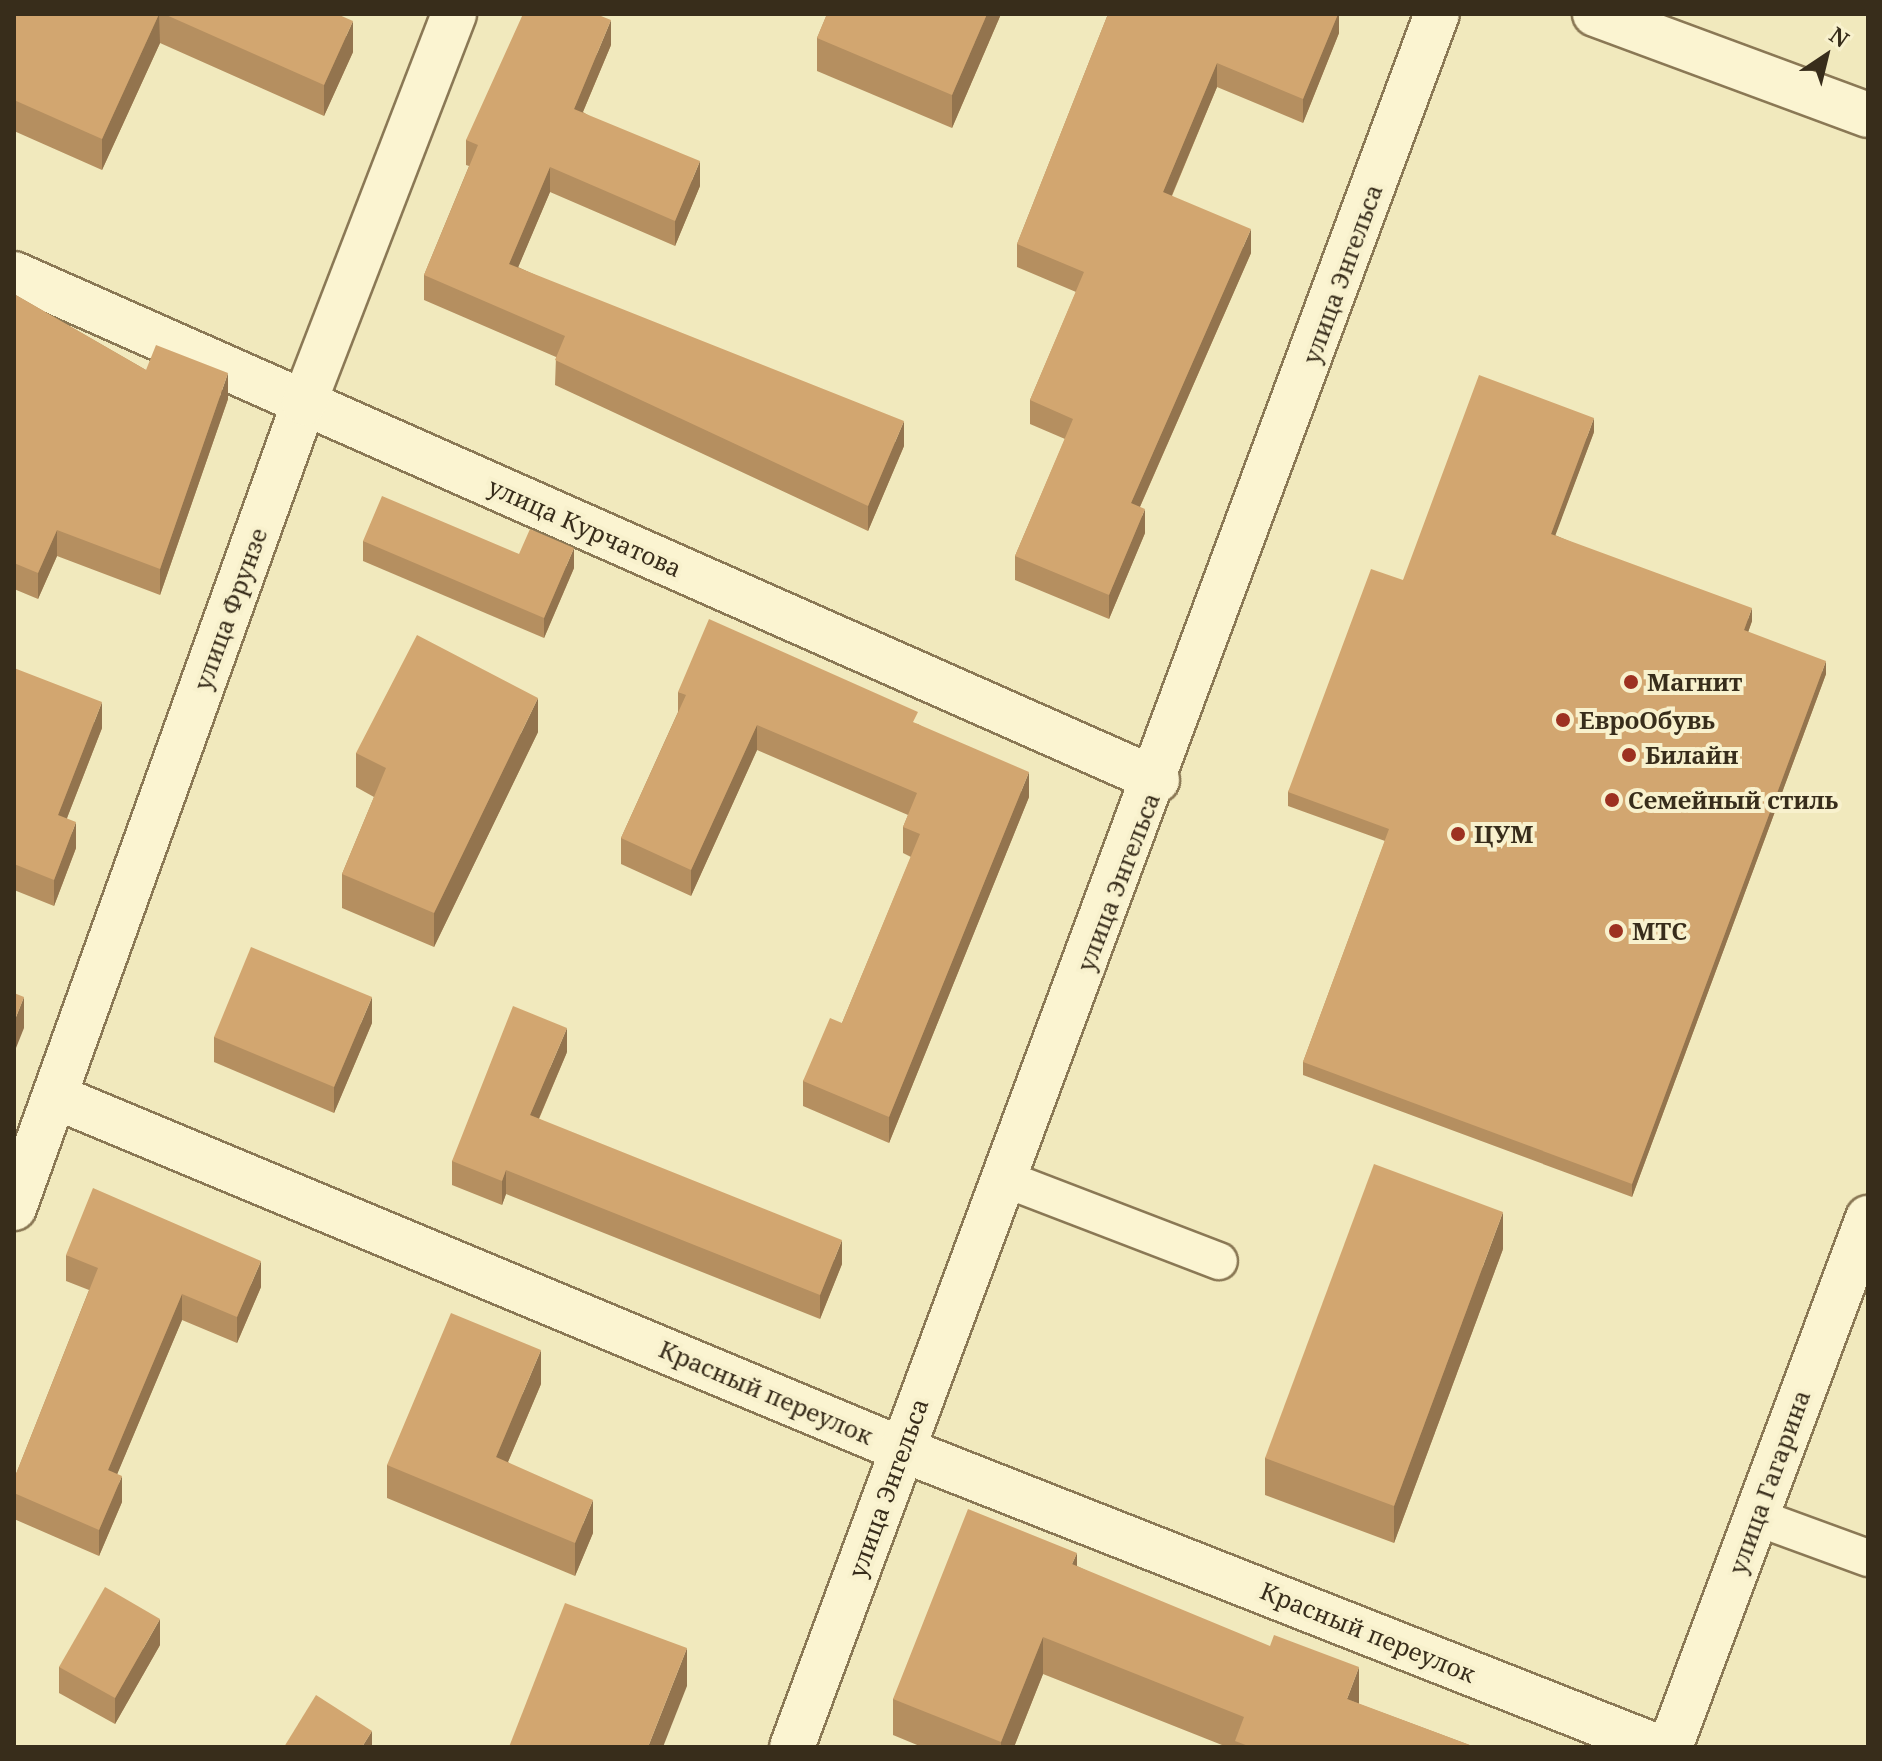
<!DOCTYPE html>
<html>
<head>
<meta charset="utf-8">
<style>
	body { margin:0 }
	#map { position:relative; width:1882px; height:1761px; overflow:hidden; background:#f1e9bd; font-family:"Noto Serif",serif }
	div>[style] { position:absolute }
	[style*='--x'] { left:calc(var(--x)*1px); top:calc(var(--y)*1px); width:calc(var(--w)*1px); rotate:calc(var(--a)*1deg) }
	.roads { filter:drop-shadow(2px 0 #8a7855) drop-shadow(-2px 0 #8a7855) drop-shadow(0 2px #8a7855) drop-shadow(0 -2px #8a7855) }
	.lane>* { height:36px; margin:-18px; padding:0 18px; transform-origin:18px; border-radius:18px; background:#fbf4d1 }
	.street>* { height:44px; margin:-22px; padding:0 22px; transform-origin:22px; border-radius:22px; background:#fbf4d1 }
	.secondary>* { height:44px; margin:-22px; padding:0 22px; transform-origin:22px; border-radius:22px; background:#fbf4d1 }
	.wall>* { inset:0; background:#b58f60 }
	.shaded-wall>* { inset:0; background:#93744e }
	.building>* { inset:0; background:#d2a670 }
	.dots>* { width:22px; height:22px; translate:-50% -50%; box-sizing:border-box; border:4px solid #f8f1cd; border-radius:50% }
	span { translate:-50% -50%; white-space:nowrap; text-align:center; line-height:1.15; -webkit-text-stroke:8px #f8f1cd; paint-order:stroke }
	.street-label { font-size:24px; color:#382d1b }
	.poi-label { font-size:24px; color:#382d1b; font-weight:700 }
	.left { translate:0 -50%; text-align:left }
	.frame { position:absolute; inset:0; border:16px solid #382d1b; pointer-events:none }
	.north { position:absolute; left:1786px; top:16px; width:80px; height:80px; -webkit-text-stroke:6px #f8f1cd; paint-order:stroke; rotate:35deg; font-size:22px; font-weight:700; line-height:32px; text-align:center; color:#382d1b }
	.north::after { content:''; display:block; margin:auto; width:28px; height:36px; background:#382d1b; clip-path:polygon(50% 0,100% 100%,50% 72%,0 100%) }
</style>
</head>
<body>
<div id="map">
	<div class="roads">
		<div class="lane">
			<div style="--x:1005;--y:1179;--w:229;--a:21"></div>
			<div style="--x:1756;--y:1517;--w:119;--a:20.1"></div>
		</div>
		<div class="street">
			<div style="--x:14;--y:274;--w:1250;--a:23.88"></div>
			<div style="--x:56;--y:1097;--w:915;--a:22.62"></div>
			<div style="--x:901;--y:1449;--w:814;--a:21.49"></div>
			<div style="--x:14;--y:1208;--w:856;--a:-70.19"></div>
			<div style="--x:304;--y:403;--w:417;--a:-68.9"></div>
		</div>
		<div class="secondary">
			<div style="--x:1595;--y:14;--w:291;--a:20.3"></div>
			<div style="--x:792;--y:1747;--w:1849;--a:-69.59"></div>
			<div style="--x:1670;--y:1747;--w:565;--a:-69.48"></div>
		</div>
	</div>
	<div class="wall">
		<div style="clip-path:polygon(14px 14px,337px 14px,353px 52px,324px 116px,160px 43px,102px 170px,14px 131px)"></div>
		<div style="clip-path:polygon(827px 14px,1001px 14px,952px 128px,817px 71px,817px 38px)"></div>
		<div style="clip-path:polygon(1108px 14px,1339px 14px,1339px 33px,1303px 123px,1217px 87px,1172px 196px,1251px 253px,1140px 507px,1145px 533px,1109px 619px,1015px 580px,1015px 556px,1065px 439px,1030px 424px,1030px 400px,1076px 292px,1017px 267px,1017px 244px)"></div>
		<div style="clip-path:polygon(611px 45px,583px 112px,700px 186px,675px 246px,550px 192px,518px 267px,904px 446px,868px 531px,555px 385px,556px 357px,424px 300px,424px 275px,469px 166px,466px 165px,466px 140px)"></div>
		<div style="clip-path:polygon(14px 294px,146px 370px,228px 399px,160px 595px,57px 556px,38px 599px,14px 589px)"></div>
		<div style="clip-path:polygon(1594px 432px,1555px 535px,1752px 621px,1748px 632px,1826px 674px,1632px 1197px,1303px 1075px,1303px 1062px,1385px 841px,1288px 806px,1288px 792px,1403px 580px)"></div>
		<div style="clip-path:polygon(363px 541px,519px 554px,574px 568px,544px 638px,363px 561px)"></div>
		<div style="clip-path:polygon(14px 668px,102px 728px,67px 818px,76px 848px,54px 906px,14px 890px)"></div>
		<div style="clip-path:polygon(678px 692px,918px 724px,1029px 797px,889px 1143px,803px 1106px,803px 1081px,842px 1023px,911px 857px,903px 853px,903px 827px,908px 815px,757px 750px,691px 896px,621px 864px,621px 838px,678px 712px)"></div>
		<div style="clip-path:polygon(538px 732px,434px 947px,342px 908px,342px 874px,374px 797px,356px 787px,356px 753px)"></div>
		<div style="clip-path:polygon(372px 1023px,334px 1113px,214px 1062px,214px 1037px)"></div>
		<div style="clip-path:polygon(567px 1052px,539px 1119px,842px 1264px,820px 1319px,506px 1194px,502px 1205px,452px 1185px,452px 1161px)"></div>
		<div style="clip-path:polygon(1503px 1249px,1394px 1543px,1265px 1495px,1265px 1458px)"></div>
		<div style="clip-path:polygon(66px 1255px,261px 1287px,237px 1343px,182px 1320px,117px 1474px,122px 1502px,99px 1556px,14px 1519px,14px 1479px,89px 1290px,66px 1281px)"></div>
		<div style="clip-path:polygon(541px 1384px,508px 1462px,593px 1533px,575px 1576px,387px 1498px,387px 1465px)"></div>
		<div style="clip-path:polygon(1077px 1566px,1359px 1704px,1475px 1747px,1227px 1747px,1043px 1674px,1014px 1747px,922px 1747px,893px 1735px,893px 1699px)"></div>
		<div style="clip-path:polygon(160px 1645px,115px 1724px,59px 1693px,59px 1667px)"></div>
	</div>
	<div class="shaded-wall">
		<div style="clip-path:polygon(159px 14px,160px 43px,102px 170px,102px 139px)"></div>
		<div style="clip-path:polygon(987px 14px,1001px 14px,952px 128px,952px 95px)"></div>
		<div style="clip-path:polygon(1338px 14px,1339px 14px,1339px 33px,1303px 123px,1303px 99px)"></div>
		<div style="clip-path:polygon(611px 20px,611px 45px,574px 133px,574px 109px)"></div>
		<div style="clip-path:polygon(353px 21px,353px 52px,324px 116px,324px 85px)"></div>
		<div style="clip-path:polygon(1217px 63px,1217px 87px,1163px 216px,1163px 192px)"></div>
		<div style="clip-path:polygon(700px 161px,700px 186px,675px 246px,675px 221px)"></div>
		<div style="clip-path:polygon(550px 167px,550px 192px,509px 289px,509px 264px)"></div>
		<div style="clip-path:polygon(1251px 229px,1251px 253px,1131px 527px,1131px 503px)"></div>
		<div style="clip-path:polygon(228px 373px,228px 399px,160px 595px,160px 569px)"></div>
		<div style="clip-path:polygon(1594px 418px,1594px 432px,1551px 547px,1551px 534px)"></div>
		<div style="clip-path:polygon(904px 421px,904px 446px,868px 531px,868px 506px)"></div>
		<div style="clip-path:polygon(1145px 509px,1145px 533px,1109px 619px,1109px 595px)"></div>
		<div style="clip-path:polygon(57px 530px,57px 556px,38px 599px,38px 573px)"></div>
		<div style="clip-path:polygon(574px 548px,574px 568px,544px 638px,544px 618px)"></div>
		<div style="clip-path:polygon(1752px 608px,1752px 621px,1744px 644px,1744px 630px)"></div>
		<div style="clip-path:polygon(1826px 661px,1826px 674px,1632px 1197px,1632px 1184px)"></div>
		<div style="clip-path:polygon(538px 698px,538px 732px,434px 947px,434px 913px)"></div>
		<div style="clip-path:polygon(102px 702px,102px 728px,58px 841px,58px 815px)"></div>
		<div style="clip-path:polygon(757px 725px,757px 750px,691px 896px,691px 870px)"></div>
		<div style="clip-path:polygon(1029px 772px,1029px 797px,889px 1143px,889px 1117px)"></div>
		<div style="clip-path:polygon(76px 822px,76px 848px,54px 906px,54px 880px)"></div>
		<div style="clip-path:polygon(24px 997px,24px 1028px,14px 1053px,14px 1022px)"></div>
		<div style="clip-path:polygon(372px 997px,372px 1023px,334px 1113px,334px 1087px)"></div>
		<div style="clip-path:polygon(567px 1028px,567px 1052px,530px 1139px,530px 1115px)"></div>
		<div style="clip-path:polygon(506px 1170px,506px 1194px,502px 1205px,502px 1181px)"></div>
		<div style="clip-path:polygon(1503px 1212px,1503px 1249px,1394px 1543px,1394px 1506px)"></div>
		<div style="clip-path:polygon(842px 1240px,842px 1264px,820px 1319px,820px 1295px)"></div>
		<div style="clip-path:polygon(261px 1261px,261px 1287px,237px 1343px,237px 1317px)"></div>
		<div style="clip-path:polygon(182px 1294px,182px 1320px,108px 1496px,108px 1470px)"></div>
		<div style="clip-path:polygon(541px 1350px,541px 1384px,496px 1490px,496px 1457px)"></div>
		<div style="clip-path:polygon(122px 1476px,122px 1502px,99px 1556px,99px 1530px)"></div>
		<div style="clip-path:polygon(593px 1500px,593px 1533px,575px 1576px,575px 1543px)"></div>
		<div style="clip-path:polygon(1077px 1553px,1077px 1589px,1072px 1564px)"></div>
		<div style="clip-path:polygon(160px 1619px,160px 1645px,115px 1724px,115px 1698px)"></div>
		<div style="clip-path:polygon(1043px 1637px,1043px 1674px,1014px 1747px,1001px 1747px,1001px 1742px)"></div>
		<div style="clip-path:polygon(687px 1648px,687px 1686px,663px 1747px,648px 1747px)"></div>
		<div style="clip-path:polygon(1359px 1667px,1359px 1704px,1347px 1699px)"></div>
		<div style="clip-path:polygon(372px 1731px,372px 1747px,362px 1747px)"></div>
	</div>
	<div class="building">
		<div style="clip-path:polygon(14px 14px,159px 14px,102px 139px,14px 100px)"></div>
		<div style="clip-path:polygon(164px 14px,337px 14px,353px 21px,324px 85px)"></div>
		<div style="clip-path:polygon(523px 14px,596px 14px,611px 20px,574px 109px,700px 161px,675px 221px,550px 167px,509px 264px,904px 421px,868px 506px,555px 360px,565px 336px,424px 275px,478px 145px,466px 140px)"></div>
		<div style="clip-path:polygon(827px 14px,987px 14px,952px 95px,817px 38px)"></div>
		<div style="clip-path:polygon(1108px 14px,1338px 14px,1303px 99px,1217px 63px,1163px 192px,1251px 229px,1131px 503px,1145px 509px,1109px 595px,1015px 556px,1073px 419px,1030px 400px,1084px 272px,1017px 244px)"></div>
		<div style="clip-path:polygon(14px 294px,146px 370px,156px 345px,228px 373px,160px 569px,57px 530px,38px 573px,14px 563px)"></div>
		<div style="clip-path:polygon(1479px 375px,1594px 418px,1551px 534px,1752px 608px,1744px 630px,1826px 661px,1632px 1184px,1303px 1062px,1389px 829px,1288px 792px,1371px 569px,1403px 580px)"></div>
		<div style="clip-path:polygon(382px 496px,519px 554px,530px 529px,574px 548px,544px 618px,363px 541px)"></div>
		<div style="clip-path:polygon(709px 619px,918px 712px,913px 722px,1029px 772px,889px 1117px,803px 1081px,830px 1018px,842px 1023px,920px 834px,903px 827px,917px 793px,757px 725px,691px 870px,621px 838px,686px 695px,678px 692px)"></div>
		<div style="clip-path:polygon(417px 635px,538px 698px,434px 913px,342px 874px,386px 768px,356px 753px)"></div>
		<div style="clip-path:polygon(14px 668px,102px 702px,58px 815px,76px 822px,54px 880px,14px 864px)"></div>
		<div style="clip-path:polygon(251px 947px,372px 997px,334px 1087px,214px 1037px)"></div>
		<div style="clip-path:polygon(14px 993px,24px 997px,14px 1022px)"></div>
		<div style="clip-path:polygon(513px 1006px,567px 1028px,530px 1115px,842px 1240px,820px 1295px,506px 1170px,502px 1181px,452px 1161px)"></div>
		<div style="clip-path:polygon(1374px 1164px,1503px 1212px,1394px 1506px,1265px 1458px)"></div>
		<div style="clip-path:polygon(93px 1188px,261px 1261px,237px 1317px,182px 1294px,108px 1470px,122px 1476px,99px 1530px,14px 1493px,14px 1479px,98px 1268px,66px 1255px)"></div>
		<div style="clip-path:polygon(451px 1313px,541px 1350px,496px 1457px,593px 1500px,575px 1543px,387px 1465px)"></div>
		<div style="clip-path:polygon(968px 1509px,1077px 1553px,1072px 1564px,1270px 1646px,1274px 1635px,1359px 1667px,1347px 1699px,1475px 1747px,1251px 1747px,1235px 1741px,1244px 1717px,1043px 1637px,1001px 1742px,893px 1699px)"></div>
		<div style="clip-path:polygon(105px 1587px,160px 1619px,115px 1698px,59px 1667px)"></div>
		<div style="clip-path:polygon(565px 1603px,687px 1648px,648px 1747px,509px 1747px)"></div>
		<div style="clip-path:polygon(316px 1695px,372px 1731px,362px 1747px,284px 1747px)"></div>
	</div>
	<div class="dots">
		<div style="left:1631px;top:682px;background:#9d3121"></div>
		<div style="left:1563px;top:720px;background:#9d3121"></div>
		<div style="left:1629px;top:755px;background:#9d3121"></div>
		<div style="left:1612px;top:800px;background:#9d3121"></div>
		<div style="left:1458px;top:834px;background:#9d3121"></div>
		<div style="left:1616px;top:931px;background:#9d3121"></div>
	</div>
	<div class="street-label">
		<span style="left:1342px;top:274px;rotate:-70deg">улица Энгельса</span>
		<span style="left:585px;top:527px;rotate:24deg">улица Курчатова</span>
		<span style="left:230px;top:609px;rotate:-70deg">улица Фрунзе</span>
		<span style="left:1118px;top:882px;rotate:-69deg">улица Энгельса</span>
		<span style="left:766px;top:1392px;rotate:23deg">Красный переулок</span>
		<span style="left:1769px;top:1482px;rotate:-70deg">улица Гагарина</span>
		<span style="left:888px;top:1488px;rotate:-70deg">улица Энгельса</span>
		<span style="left:1368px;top:1632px;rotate:22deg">Красный переулок</span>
	</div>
	<div class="poi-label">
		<span class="left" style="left:1647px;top:682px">Магнит</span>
		<span class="left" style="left:1579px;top:720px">ЕвроОбувь</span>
		<span class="left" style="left:1645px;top:755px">Билайн</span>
		<span class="left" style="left:1628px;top:800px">Семейный стиль</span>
		<span class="left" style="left:1474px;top:834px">ЦУМ</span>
		<span class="left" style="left:1632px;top:931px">МТС</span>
	</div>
	<div class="frame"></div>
	<div class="north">N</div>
</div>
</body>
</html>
